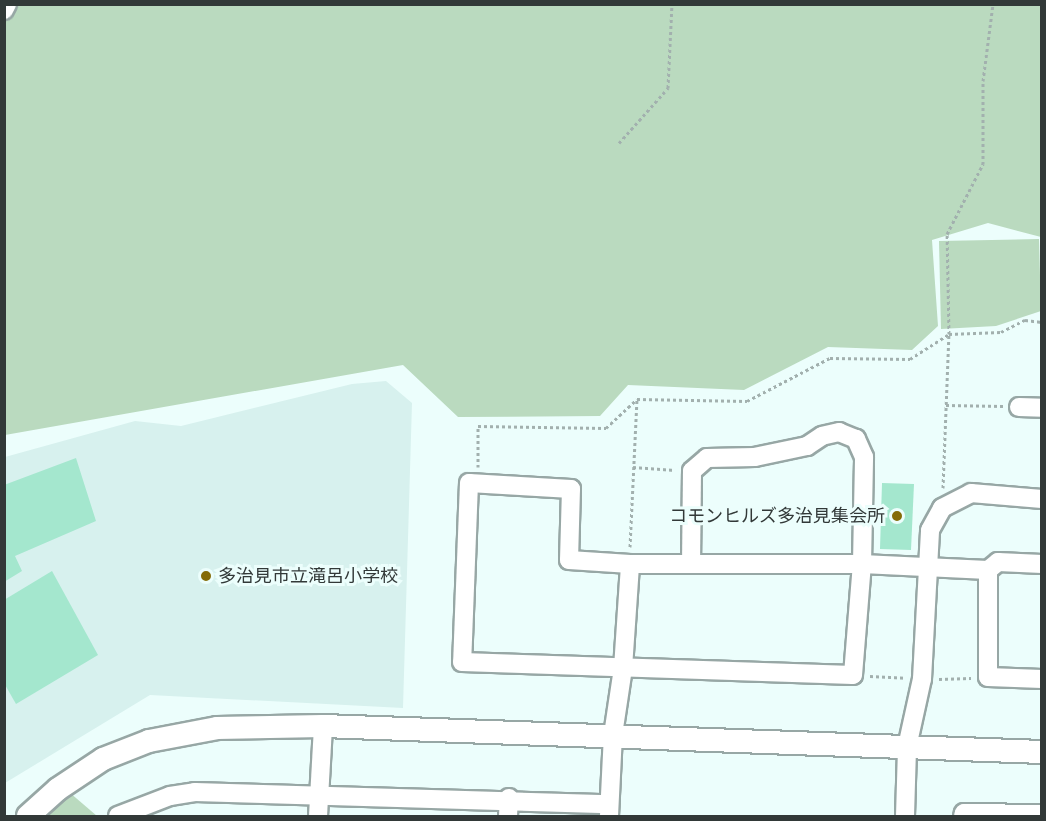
<!DOCTYPE html>
<html>
<head>
<meta charset="utf-8">
<style>
	body { margin:0 }
	#map { position:relative; width:1046px; height:821px; overflow:hidden; background:#ecfefc; font-family:Helvetica,"Noto Sans JP",sans-serif }
	div>[style] { position:absolute }
	[style*='--x'] { left:calc(var(--x)*1px); top:calc(var(--y)*1px); width:calc(var(--w)*1px); rotate:calc(var(--a)*1deg) }
	.built>* { inset:0; background:#d7f1ee }
	.green>* { inset:0; background:#badabf }
	.building>* { inset:0; background:#a4e7ce }
	.path>* { height:3px; margin-top:-1.5px; transform-origin:0; background:repeating-linear-gradient(90deg,#a2b0ae 0 3px,transparent 0 6px) }
	.roads { filter:drop-shadow(2px 0 #97a7a5) drop-shadow(-2px 0 #97a7a5) drop-shadow(0 2px #97a7a5) drop-shadow(0 -2px #97a7a5) }
	.minor>* { height:18px; margin:-9px; padding:0 9px; transform-origin:9px; border-radius:9px; background:#fff }
	.tertiary>* { height:22px; margin:-11px; padding:0 11px; transform-origin:11px; border-radius:11px; background:#fff }
	.dots>* { width:16px; height:16px; translate:-50% -50%; box-sizing:border-box; border:3px solid #ecfefc; border-radius:50% }
	span { translate:-50% -50%; white-space:nowrap; text-align:center; line-height:1.15; -webkit-text-stroke:6px #ecfefc; paint-order:stroke }
	.poi-label { font-size:18px; color:#323938 }
	.right { translate:-100% -50%; text-align:right }
	.left { translate:0 -50%; text-align:left }
	.frame { position:absolute; inset:0; border:6px solid #323938; pointer-events:none }
</style>
</head>
<body>
<div id="map">
	<div class="built">
		<div style="clip-path:polygon(386px 381px,412px 403px,403px 708px,150px 695px,5px 783px,5px 457px,135px 421px,181px 426px,352px 384px)"></div>
	</div>
	<div class="green">
		<div style="clip-path:polygon(5px 5px,1041px 5px,1041px 237px,988px 223px,932px 240px,938px 326px,912px 350px,828px 347px,744px 390px,628px 385px,600px 416px,458px 417px,403px 365px,5px 435px)"></div>
		<div style="clip-path:polygon(1039px 239px,1041px 311px,996px 326px,941px 329px,939px 241px)"></div>
		<div style="clip-path:polygon(69px 792px,97px 816px,41px 816px)"></div>
	</div>
	<div class="building">
		<div style="clip-path:polygon(76px 458px,96px 521px,15px 556px,22px 571px,4px 582px,4px 485px)"></div>
		<div style="clip-path:polygon(882px 483px,914px 484px,911px 550px,880px 549px)"></div>
		<div style="clip-path:polygon(52px 571px,98px 655px,16px 704px,4px 683px,4px 600px)"></div>
	</div>
	<div class="path">
		<div style="--x:619;--y:143;--w:74;--a:-48.3"></div>
		<div style="--x:668;--y:88;--w:84;--a:-87.3"></div>
		<div style="--x:946;--y:405;--w:57;--a:1"></div>
		<div style="--x:478;--y:467;--w:41;--a:-90"></div>
		<div style="--x:478;--y:426;--w:128;--a:0.9"></div>
		<div style="--x:606;--y:428;--w:42;--a:-43.1"></div>
		<div style="--x:637;--y:399;--w:110;--a:1"></div>
		<div style="--x:747;--y:401;--w:93;--a:-27.4"></div>
		<div style="--x:830;--y:358;--w:80;--a:0.7"></div>
		<div style="--x:910;--y:359;--w:46;--a:-32.7"></div>
		<div style="--x:949;--y:334;--w:52;--a:-2.2"></div>
		<div style="--x:1001;--y:332;--w:27;--a:-27"></div>
		<div style="--x:1025;--y:320;--w:17;--a:7"></div>
		<div style="--x:633;--y:467;--w:42;--a:4.1"></div>
		<div style="--x:943;--y:488;--w:154;--a:-87.8"></div>
		<div style="--x:949;--y:334;--w:100;--a:-91.1"></div>
		<div style="--x:947;--y:234;--w:79;--a:-62.8"></div>
		<div style="--x:983;--y:164;--w:83;--a:-90"></div>
		<div style="--x:983;--y:81;--w:78;--a:-82.6"></div>
		<div style="--x:630;--y:547;--w:148;--a:-87.3"></div>
		<div style="--x:870;--y:676;--w:35;--a:3"></div>
		<div style="--x:939;--y:679;--w:32;--a:-2"></div>
	</div>
	<div class="roads">
		<div class="minor">
			<div style="--x:4;--y:10;--w:7;--a:-63"></div>
			<div style="--x:1019;--y:407;--w:23;--a:2"></div>
			<div style="--x:630;--y:564;--w:61;--a:-176.2"></div>
			<div style="--x:569;--y:560;--w:71;--a:-88.4"></div>
			<div style="--x:571;--y:489;--w:102;--a:-176.6"></div>
			<div style="--x:469;--y:483;--w:179;--a:92.2"></div>
			<div style="--x:462;--y:662;--w:391;--a:1.9"></div>
			<div style="--x:853;--y:675;--w:111;--a:-85.4"></div>
			<div style="--x:862;--y:564;--w:107;--a:-88.9"></div>
			<div style="--x:864;--y:457;--w:20;--a:-114"></div>
			<div style="--x:856;--y:439;--w:18;--a:-158"></div>
			<div style="--x:839;--y:432;--w:17;--a:167"></div>
			<div style="--x:822;--y:436;--w:18;--a:146"></div>
			<div style="--x:807;--y:446;--w:53;--a:168.1"></div>
			<div style="--x:755;--y:457;--w:48;--a:178.8"></div>
			<div style="--x:707;--y:458;--w:20;--a:139"></div>
			<div style="--x:692;--y:471;--w:93;--a:90.6"></div>
			<div style="--x:1042;--y:564;--w:44;--a:-177.4"></div>
			<div style="--x:998;--y:562;--w:13;--a:141"></div>
			<div style="--x:988;--y:570;--w:107;--a:90"></div>
			<div style="--x:988;--y:677;--w:54;--a:2.1"></div>
			<div style="--x:118;--y:816;--w:56;--a:-21"></div>
			<div style="--x:170;--y:796;--w:25;--a:-9"></div>
			<div style="--x:195;--y:792;--w:414;--a:1.7"></div>
			<div style="--x:318;--y:816;--w:90;--a:-86.8"></div>
			<div style="--x:508;--y:816;--w:18;--a:-87"></div>
			<div style="--x:609;--y:816;--w:81;--a:-87.2"></div>
			<div style="--x:613;--y:735;--w:68;--a:-81.5"></div>
			<div style="--x:623;--y:668;--w:104;--a:-86.1"></div>
			<div style="--x:630;--y:564;--w:232;--a:0"></div>
			<div style="--x:862;--y:564;--w:126;--a:2.7"></div>
			<div style="--x:905;--y:816;--w:69;--a:-88.3"></div>
			<div style="--x:907;--y:747;--w:70;--a:-77.6"></div>
			<div style="--x:922;--y:679;--w:149;--a:-86.9"></div>
			<div style="--x:930;--y:530;--w:25;--a:-61"></div>
			<div style="--x:942;--y:508;--w:33;--a:-27"></div>
			<div style="--x:971;--y:493;--w:71;--a:4.8"></div>
			<div style="--x:963;--y:816;--w:3;--a:-72"></div>
			<div style="--x:964;--y:813;--w:78;--a:0.7"></div>
		</div>
		<div class="tertiary">
			<div style="--x:28;--y:816;--w:40;--a:-42"></div>
			<div style="--x:58;--y:789;--w:54;--a:-33.7"></div>
			<div style="--x:103;--y:759;--w:49;--a:-21.4"></div>
			<div style="--x:149;--y:741;--w:69;--a:-10.8"></div>
			<div style="--x:217;--y:728;--w:106;--a:-1.1"></div>
			<div style="--x:323;--y:726;--w:719;--a:2.07"></div>
		</div>
	</div>
	<div class="dots">
		<div style="left:897px;top:516px;background:#846b06"></div>
		<div style="left:206px;top:576px;background:#846b06"></div>
	</div>
	<div class="poi-label">
		<span class="right" style="left:885px;top:516px">コモンヒルズ多治見集会所</span>
		<span class="left" style="left:218px;top:576px">多治見市立滝呂小学校</span>
	</div>
	<div class="frame"></div>
</div>
</body>
</html>
